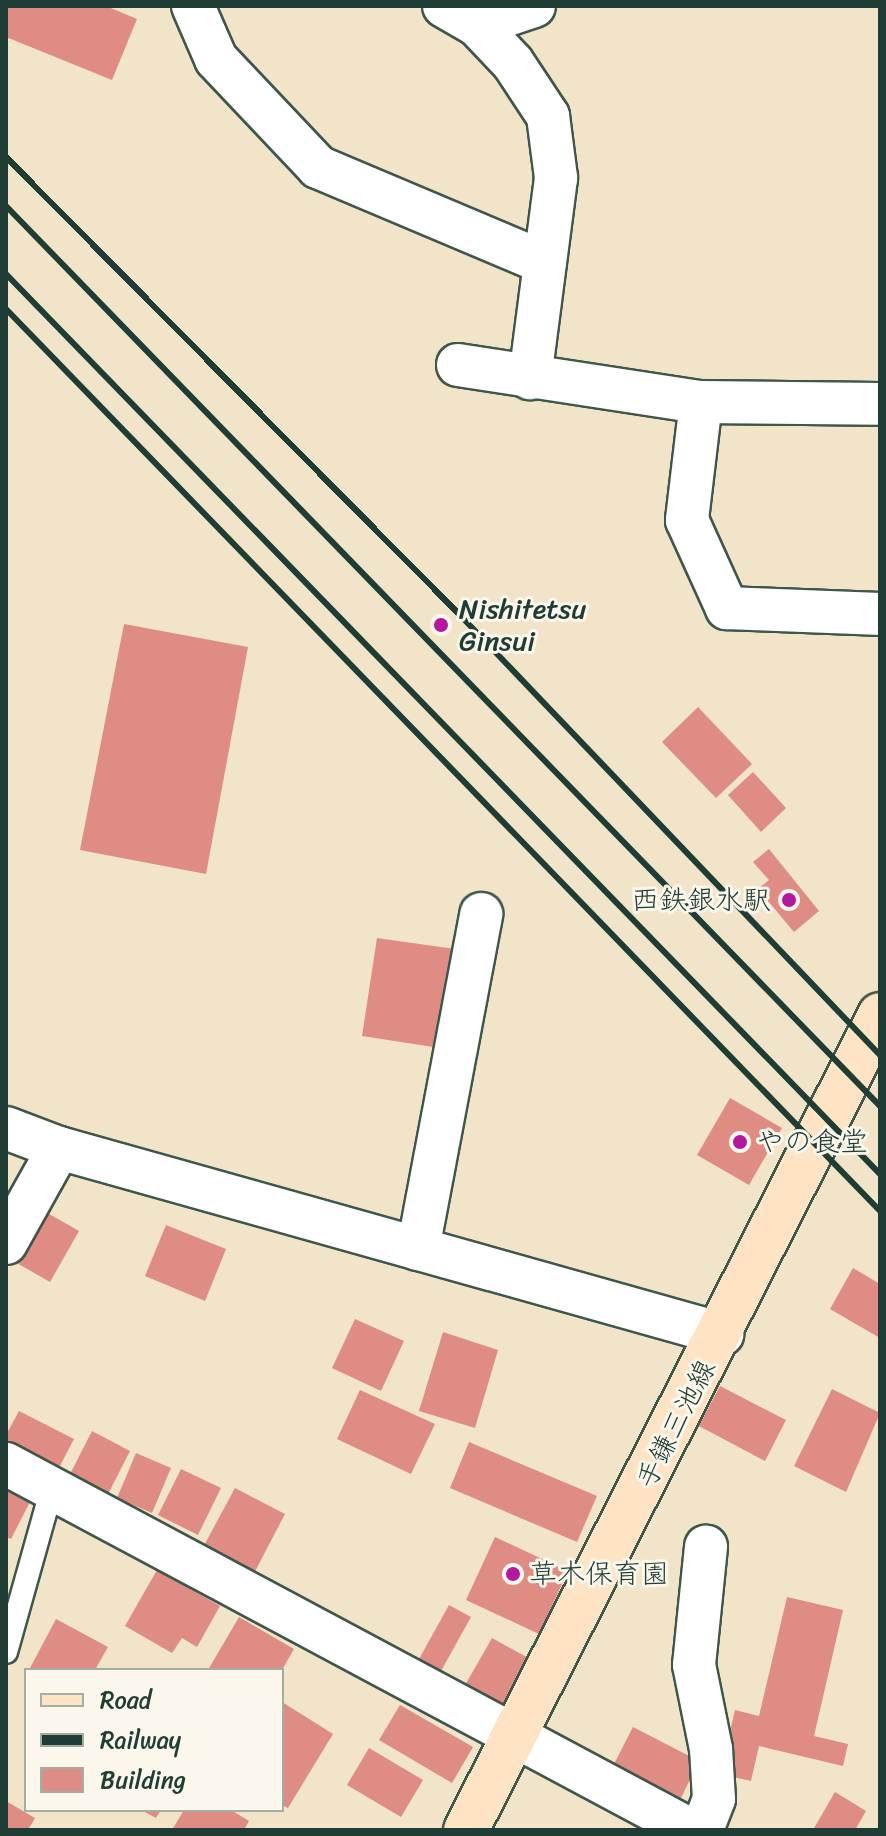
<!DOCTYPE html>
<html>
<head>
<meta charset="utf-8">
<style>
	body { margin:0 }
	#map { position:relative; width:886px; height:1836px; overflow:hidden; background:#f2e4c9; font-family:Sriracha,"Klee One",sans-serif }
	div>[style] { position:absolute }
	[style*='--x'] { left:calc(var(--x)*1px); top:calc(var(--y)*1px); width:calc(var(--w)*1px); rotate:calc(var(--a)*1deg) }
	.building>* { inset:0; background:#de8c84 }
	.roads { filter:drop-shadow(2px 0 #3f564a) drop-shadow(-2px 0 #3f564a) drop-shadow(0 2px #3f564a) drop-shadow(0 -2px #3f564a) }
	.service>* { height:22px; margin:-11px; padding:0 11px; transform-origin:11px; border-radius:11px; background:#fff }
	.minor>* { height:42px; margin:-21px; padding:0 21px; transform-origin:21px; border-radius:21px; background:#fff }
	.secondary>* { height:44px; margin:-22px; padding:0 22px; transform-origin:22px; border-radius:22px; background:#fee4c5 }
	.rail>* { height:6px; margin:-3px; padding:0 3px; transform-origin:3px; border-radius:3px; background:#1f3d34 }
	.dots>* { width:22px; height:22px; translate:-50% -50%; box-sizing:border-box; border:4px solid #fbf7ec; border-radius:50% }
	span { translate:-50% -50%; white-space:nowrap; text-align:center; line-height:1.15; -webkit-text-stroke:6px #fbf7ec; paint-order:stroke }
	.poi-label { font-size:28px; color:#1f3d34 }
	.left { translate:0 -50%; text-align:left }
	.right { translate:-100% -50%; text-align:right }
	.street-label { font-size:28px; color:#1f3d34 }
	.frame { position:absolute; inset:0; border:8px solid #1f3d34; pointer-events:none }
	.legend { position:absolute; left:24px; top:1668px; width:260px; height:144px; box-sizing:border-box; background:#fbf7ec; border:2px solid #a3ada2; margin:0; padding:10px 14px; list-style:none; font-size:24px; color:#1f3d34 }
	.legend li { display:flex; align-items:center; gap:16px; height:40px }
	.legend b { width:40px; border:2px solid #a3ada2 }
</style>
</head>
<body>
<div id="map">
	<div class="building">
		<div style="clip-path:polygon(6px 6px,106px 6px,137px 19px,112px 80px,6px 37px)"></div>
		<div style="clip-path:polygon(124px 624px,248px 647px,206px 874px,80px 850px)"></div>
		<div style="clip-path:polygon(698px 707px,752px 764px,716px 798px,662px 742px)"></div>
		<div style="clip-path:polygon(753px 772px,786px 808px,761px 832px,728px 795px)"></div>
		<div style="clip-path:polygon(769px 849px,819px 911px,794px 932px,758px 889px,769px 880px,753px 862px)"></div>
		<div style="clip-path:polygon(377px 938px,455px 949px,440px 1048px,362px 1036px)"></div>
		<div style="clip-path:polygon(730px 1098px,782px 1128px,749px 1185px,697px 1155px)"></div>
		<div style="clip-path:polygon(37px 1207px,79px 1231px,50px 1282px,8px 1258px)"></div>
		<div style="clip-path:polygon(166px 1225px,226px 1249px,205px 1301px,145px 1276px)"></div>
		<div style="clip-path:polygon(853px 1268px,880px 1284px,880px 1338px,830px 1309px)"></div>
		<div style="clip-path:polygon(355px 1319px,404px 1341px,381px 1391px,332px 1368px)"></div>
		<div style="clip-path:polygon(443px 1332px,498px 1350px,475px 1428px,419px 1411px)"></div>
		<div style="clip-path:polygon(720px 1386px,786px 1420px,765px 1461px,699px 1426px)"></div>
		<div style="clip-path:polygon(832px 1389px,880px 1413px,846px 1492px,794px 1466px)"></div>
		<div style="clip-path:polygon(360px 1390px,435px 1424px,411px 1474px,337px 1439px)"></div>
		<div style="clip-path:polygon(19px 1411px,74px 1439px,53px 1479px,6px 1455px,6px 1435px)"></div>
		<div style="clip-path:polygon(92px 1431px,130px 1451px,105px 1500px,67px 1480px)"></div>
		<div style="clip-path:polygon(469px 1442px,597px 1496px,577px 1542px,450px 1488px)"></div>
		<div style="clip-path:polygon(136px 1453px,171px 1468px,152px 1513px,117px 1498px)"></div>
		<div style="clip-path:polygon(181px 1469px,221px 1488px,198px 1535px,158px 1515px)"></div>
		<div style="clip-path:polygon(6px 1482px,33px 1496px,11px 1539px,6px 1537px)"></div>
		<div style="clip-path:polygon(235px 1488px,285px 1514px,252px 1577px,201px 1551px)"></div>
		<div style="clip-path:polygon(495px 1537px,568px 1571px,539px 1634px,466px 1600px)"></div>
		<div style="clip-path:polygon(157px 1570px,220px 1606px,197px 1647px,182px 1638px,172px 1653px,125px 1626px)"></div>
		<div style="clip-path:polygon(787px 1597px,843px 1610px,814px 1736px,848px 1744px,843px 1766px,759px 1746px,751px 1781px,720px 1774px,735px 1710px,759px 1716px)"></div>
		<div style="clip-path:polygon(449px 1605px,471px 1617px,441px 1671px,419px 1659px)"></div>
		<div style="clip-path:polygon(239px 1617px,294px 1649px,282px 1670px,208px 1670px)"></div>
		<div style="clip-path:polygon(56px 1619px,108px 1647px,95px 1670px,29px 1670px)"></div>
		<div style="clip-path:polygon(492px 1638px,530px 1659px,503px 1708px,464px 1687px)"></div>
		<div style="clip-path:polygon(282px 1702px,333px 1734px,288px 1808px,282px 1805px)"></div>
		<div style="clip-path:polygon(400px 1705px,473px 1747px,452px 1783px,379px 1740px)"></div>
		<div style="clip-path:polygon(633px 1727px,699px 1761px,681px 1798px,614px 1764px)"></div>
		<div style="clip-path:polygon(369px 1748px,423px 1780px,401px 1817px,347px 1785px)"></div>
		<div style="clip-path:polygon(835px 1792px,866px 1811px,855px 1830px,813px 1830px)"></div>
		<div style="clip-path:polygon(6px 1801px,35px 1818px,28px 1830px,6px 1830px)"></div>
		<div style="clip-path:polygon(141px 1810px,161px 1810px,156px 1818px)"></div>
		<div style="clip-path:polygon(184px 1810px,231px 1810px,249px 1821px,244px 1830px,172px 1830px)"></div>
	</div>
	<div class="roads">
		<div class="service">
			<div style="--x:6;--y:1652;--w:170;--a:-74.3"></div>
		</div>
		<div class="minor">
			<div style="--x:193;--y:6;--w:58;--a:66.5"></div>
			<div style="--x:216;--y:59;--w:149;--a:46.6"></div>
			<div style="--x:318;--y:167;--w:246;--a:22.9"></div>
			<div style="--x:444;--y:6;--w:38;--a:30"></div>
			<div style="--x:477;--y:25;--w:52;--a:46.5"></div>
			<div style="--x:513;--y:63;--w:64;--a:56.6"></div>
			<div style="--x:548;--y:116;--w:63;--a:82.6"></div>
			<div style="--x:556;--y:178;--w:202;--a:97.4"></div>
			<div style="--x:477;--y:25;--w:60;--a:-18.4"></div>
			<div style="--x:458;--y:365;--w:246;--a:8.7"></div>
			<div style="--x:701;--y:402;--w:179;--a:0.6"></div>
			<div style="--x:701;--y:402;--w:119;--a:96.8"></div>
			<div style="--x:687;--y:520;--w:97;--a:65.6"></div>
			<div style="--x:727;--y:608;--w:153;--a:2.2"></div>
			<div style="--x:6;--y:1128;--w:57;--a:20.7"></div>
			<div style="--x:59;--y:1148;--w:689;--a:15.67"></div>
			<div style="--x:6;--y:1243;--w:109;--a:-60.8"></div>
			<div style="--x:418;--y:1249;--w:341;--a:-79.3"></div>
			<div style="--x:6;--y:1464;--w:777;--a:28.12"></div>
			<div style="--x:702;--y:1830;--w:33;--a:-69"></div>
			<div style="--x:714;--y:1799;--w:50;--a:-93.4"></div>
			<div style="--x:711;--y:1749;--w:86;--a:-101.4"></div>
			<div style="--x:694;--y:1665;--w:119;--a:-84.2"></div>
		</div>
		<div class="secondary">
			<div style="--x:466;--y:1830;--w:914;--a:-63.07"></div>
		</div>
	</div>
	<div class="rail">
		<div style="--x:6;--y:157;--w:642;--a:45.25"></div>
		<div style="--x:458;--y:613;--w:611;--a:46.33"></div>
		<div style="--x:6;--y:206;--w:1255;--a:45.84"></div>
		<div style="--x:6;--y:274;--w:1255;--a:45.84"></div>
		<div style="--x:6;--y:309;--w:1256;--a:45.9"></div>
	</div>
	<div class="dots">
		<div style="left:441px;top:625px;background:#b5179e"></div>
		<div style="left:789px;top:900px;background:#b5179e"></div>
		<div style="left:740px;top:1142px;background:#b5179e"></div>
		<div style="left:513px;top:1574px;background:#b5179e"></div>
	</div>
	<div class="poi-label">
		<span class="left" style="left:459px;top:625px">Nishitetsu<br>Ginsui</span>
		<span class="right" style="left:771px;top:900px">西鉄銀水駅</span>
		<span class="left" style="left:756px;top:1142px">やの食堂</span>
		<span class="left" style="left:529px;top:1574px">草木保育園</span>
	</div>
	<div class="street-label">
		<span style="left:676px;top:1424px;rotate:-63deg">手鎌三池線</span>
	</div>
	<div class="frame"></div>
	<ul class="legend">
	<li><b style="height:10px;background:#fee4c5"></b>Road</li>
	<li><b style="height:10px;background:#1f3d34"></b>Railway</li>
	<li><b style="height:22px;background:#de8c84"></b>Building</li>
	</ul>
</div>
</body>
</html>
